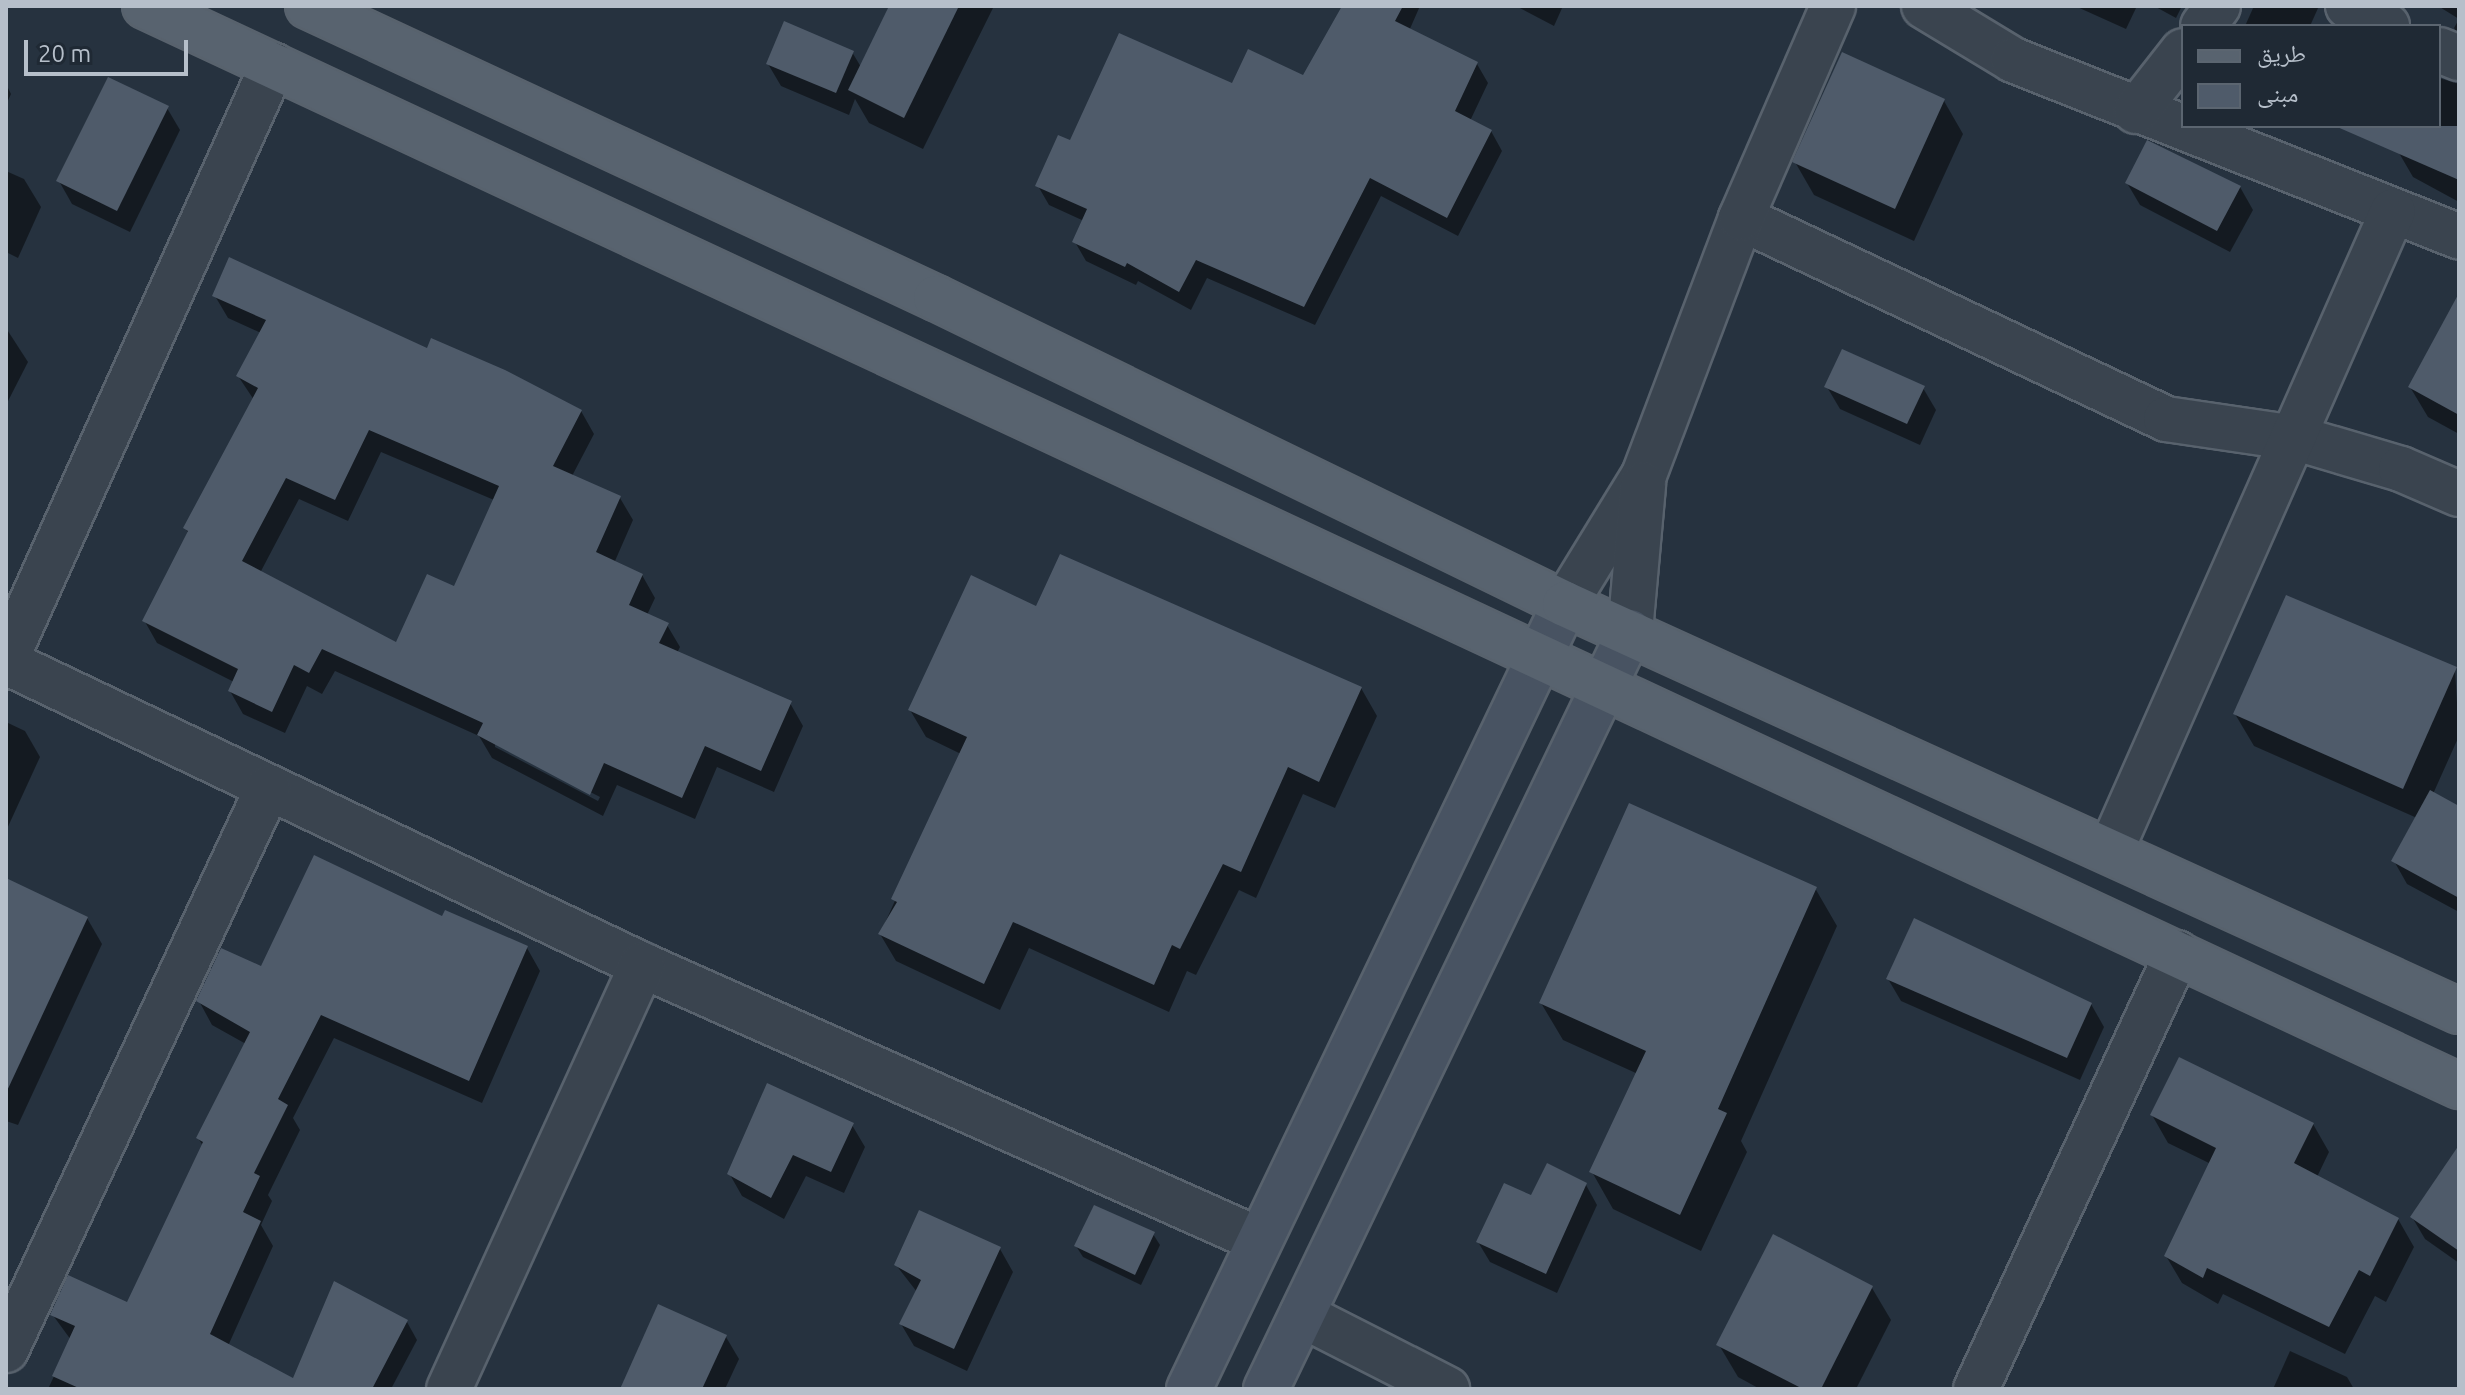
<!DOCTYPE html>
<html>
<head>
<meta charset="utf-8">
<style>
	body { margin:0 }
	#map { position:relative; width:2465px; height:1395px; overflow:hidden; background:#26323f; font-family:Ubuntu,"Noto Naskh Arabic",sans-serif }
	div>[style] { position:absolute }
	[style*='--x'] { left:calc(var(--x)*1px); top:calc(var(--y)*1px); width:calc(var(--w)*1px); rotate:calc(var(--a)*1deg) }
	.shadow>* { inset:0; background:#0007 }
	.building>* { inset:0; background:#4f5b6a }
	.roads { filter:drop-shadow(2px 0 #58626d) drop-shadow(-2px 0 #58626d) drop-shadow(0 2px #58626d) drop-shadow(0 -2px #58626d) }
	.street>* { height:44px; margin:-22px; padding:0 22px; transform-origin:22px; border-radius:22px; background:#3a444f }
	.secondary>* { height:44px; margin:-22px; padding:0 22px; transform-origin:22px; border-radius:22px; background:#485362 }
	.primary>* { height:44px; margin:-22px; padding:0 22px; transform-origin:22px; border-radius:22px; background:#58636f }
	span { translate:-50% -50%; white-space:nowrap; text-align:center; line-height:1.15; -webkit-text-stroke:8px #1f2934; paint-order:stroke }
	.frame { position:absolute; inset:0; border:8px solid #b6bfca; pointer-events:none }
	.legend { position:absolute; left:2181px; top:24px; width:260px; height:104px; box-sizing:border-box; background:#1f2934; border:2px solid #5b6570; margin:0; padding:10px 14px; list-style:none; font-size:24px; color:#b6bfca }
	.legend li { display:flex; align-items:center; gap:16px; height:40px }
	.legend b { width:40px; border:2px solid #5b6570 }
	.scale { position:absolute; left:24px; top:40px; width:164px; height:36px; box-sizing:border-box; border:4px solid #b6bfca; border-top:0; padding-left:10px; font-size:24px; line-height:28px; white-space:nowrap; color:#b6bfca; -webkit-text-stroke:6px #1f2934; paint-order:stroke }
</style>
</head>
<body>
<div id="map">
	<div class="shadow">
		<div style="clip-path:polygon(891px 6px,994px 6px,923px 149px,869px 123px,855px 99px,849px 115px,781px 86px,768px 64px,852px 52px,861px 67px)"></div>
		<div style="clip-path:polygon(1345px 6px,1420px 6px,1409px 31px,1477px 64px,1488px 83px,1470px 121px,1491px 131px,1502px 151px,1458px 236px,1381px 196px,1315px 325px,1207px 278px,1191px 310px,1138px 281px,1136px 285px,1086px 261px,1075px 242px,1084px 221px,1049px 205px,1038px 186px,1071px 143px,1233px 86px,1304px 77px)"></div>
		<div style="clip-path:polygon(1516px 6px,1563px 6px,1554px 26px)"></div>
		<div style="clip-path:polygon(2075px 6px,2137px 6px,2126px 29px)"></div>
		<div style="clip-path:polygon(2154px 6px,2182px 6px,2176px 18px)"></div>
		<div style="clip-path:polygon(2254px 6px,2319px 6px,2310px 26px,2245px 26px)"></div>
		<div style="clip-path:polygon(2438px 6px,2459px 6px,2459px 36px,2454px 28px,2459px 19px)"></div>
		<div style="clip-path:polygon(2439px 78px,2459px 84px,2459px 202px,2413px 177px,2399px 153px,2411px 126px,2439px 126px)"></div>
		<div style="clip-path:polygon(6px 84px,11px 94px,6px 105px)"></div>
		<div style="clip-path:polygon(1944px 101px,1963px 134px,1914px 241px,1814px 195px,1795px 162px)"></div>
		<div style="clip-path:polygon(167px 108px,180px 130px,130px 232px,72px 204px,59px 181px)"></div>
		<div style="clip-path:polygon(6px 171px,24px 179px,41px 207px,18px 258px,6px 252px)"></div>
		<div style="clip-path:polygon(2127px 183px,2240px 187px,2253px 210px,2230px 252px,2140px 205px)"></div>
		<div style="clip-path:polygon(evenodd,215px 296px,428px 350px,581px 411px,594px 434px,572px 476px,620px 498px,633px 520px,615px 561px,642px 575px,655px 598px,647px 615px,667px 625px,680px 647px,677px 653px,790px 703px,803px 726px,774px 792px,717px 767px,695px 819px,617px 785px,603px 816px,492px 758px,479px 736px,335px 671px,322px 694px,307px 686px,285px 733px,243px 714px,230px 691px,234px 682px,157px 643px,144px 620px,189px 534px,185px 528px,254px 400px,238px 376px,261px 333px,228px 318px,215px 296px,381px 452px,494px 500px,455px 588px,397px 645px,260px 573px,299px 499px,348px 521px,381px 452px,215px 296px,495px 743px,600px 797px,598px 801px,495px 747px,495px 743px)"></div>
		<div style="clip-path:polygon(6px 328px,28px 362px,6px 405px)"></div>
		<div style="clip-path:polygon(2459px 349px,2459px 434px,2428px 417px,2410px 387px)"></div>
		<div style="clip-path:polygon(1827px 387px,1923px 388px,1936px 410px,1920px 445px,1840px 409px)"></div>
		<div style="clip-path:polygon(1038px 609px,1361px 688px,1377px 716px,1335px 808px,1303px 794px,1256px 898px,1239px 890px,1196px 975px,1187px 971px,1169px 1012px,1029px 948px,1000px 1010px,896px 961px,880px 934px,961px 754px,926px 737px,910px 710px)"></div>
		<div style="clip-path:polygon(2455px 669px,2459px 736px,2433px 794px,2459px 808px,2459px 912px,2407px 884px,2394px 861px,2417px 818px,2254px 746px,2235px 714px)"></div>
		<div style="clip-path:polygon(6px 722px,25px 731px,40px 757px,6px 831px)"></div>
		<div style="clip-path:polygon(6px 881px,87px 918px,102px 944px,18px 1125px,6px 1121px)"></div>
		<div style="clip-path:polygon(1815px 888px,1837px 926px,1741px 1141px,1747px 1152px,1701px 1251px,1613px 1209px,1592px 1172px,1638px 1074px,1563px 1040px,1541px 1003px)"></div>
		<div style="clip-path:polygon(443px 919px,527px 948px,540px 971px,482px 1103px,334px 1038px,293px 1118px,300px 1130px,268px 1195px,272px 1201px,261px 1225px,273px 1246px,228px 1346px,310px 1389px,48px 1389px,71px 1340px,52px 1314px,128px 1305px,203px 1146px,198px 1138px,246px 1044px,212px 1025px,199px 1001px,262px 969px)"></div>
		<div style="clip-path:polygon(1888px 979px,2091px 1004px,2104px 1027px,2080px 1080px,1901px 1001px)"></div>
		<div style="clip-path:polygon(2152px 1115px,2313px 1124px,2329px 1152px,2317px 1177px,2398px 1219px,2414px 1247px,2386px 1302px,2375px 1296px,2345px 1354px,2223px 1294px,2218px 1304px,2182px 1283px,2166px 1256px,2211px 1164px,2168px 1143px)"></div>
		<div style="clip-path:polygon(852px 1125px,865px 1147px,844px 1193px,806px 1176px,784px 1219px,742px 1196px,729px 1173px)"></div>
		<div style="clip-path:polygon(2459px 1169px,2459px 1263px,2425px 1239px,2412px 1217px)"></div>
		<div style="clip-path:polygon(1586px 1185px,1597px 1205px,1557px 1293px,1490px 1262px,1478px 1242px,1532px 1198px)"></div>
		<div style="clip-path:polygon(1153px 1234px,1160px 1245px,1141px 1285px,1083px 1257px,1076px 1246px)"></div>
		<div style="clip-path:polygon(1000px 1249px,1013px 1272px,967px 1371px,914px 1346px,901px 1324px,917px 1292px,896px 1265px)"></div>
		<div style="clip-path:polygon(1872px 1288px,1891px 1320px,1856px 1389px,1760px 1389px,1738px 1377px,1719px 1345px)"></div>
		<div style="clip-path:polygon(407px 1322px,417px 1340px,391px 1389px,322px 1389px)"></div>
		<div style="clip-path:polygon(726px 1337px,739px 1359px,725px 1389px,621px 1389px)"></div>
		<div style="clip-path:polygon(2290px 1351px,2347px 1377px,2354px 1389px,2273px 1389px)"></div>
	</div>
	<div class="building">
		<div style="clip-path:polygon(889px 6px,959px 6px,904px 118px,848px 90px)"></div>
		<div style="clip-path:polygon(1342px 6px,1403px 6px,1395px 21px,1478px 62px,1455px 111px,1492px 130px,1447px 218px,1370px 178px,1304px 307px,1196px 260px,1179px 292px,1127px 263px,1125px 267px,1072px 242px,1087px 209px,1035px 186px,1058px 135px,1070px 140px,1119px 33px,1232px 83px,1248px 49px,1303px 75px)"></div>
		<div style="clip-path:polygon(784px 21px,854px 51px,836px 93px,766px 64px)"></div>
		<div style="clip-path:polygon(1842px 52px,1945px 99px,1895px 209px,1792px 162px)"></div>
		<div style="clip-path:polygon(108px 77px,169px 106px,117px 211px,56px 181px)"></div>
		<div style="clip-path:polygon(2335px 126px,2459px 126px,2459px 180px)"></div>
		<div style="clip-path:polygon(2147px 140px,2241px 186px,2217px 231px,2125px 183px)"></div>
		<div style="clip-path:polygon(evenodd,229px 257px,427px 348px,431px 338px,505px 370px,582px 410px,553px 466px,621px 496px,596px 552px,643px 574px,629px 605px,669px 623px,659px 643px,792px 701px,761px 771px,705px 746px,682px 798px,604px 763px,590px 795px,477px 735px,483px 723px,322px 649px,309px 673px,294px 665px,272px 712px,228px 691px,238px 669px,142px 621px,188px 531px,183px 528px,258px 388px,236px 376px,266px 320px,212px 296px,229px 257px,369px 430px,499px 486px,454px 586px,427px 574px,396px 642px,242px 561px,286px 478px,335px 500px,369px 430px)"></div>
		<div style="clip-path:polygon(2459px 293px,2459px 415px,2408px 387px)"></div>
		<div style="clip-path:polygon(1842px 349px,1925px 386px,1907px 424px,1824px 387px)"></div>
		<div style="clip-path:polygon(1060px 554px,1362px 687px,1319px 782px,1288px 767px,1241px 872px,1223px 864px,1180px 949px,1172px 945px,1154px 985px,1013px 922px,984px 984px,878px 934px,897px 902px,891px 899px,967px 737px,908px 710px,971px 575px,1036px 606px)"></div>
		<div style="clip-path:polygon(2286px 595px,2457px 667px,2403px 789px,2233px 714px)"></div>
		<div style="clip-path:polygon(2430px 790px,2459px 806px,2459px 898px,2391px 861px)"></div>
		<div style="clip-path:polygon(1629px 803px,1817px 887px,1718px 1109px,1727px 1113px,1680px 1215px,1589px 1172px,1646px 1051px,1539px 1003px)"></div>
		<div style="clip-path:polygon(314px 855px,442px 916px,445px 910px,528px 946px,469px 1081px,321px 1015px,278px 1099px,288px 1105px,254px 1173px,260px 1176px,243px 1212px,261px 1221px,210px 1334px,293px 1378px,334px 1281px,408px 1320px,372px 1389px,81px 1389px,52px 1376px,75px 1326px,50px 1315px,68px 1275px,127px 1302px,203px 1142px,196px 1138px,250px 1032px,196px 1001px,221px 948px,261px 966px)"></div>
		<div style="clip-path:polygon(6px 878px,88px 917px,6px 1093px)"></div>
		<div style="clip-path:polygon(1914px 918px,2092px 1003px,2067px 1058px,1886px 979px)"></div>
		<div style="clip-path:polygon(2179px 1057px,2314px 1123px,2294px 1163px,2399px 1218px,2370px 1276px,2359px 1270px,2329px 1327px,2207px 1268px,2203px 1278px,2164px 1256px,2216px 1148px,2150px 1115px)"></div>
		<div style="clip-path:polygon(767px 1083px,854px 1123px,831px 1172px,793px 1155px,771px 1198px,727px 1174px)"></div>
		<div style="clip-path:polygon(2459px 1145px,2459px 1251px,2410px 1217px)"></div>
		<div style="clip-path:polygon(1547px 1163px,1587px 1183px,1546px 1274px,1476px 1242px,1504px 1183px,1531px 1195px)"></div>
		<div style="clip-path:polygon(1094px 1205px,1155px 1232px,1135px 1275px,1074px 1246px)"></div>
		<div style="clip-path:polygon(919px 1210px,1001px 1247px,954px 1349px,899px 1324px,921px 1280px,894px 1265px)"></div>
		<div style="clip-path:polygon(1773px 1234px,1873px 1286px,1821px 1389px,1803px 1389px,1716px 1345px)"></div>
		<div style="clip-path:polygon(658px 1304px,727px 1335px,702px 1389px,620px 1389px)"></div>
	</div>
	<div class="roads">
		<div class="street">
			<div style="--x:1924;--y:6;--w:104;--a:31.2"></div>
			<div style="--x:2013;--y:60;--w:480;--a:21.6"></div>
			<div style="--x:2348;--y:6;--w:44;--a:27.1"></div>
			<div style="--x:2203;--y:26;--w:25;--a:-53"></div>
			<div style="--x:2439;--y:50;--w:22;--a:22"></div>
			<div style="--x:2136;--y:111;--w:76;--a:-51.9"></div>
			<div style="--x:1741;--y:218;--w:470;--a:25.3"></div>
			<div style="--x:2166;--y:419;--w:131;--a:8.3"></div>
			<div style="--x:2296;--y:438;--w:109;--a:16.4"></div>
			<div style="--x:2401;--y:469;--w:63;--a:23.3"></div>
			<div style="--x:1565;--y:604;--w:151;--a:-58.5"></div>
			<div style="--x:1644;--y:475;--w:275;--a:-69.3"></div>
			<div style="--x:1741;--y:218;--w:231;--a:-66.5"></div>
			<div style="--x:1630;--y:632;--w:148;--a:-84.9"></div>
			<div style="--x:6;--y:659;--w:651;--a:-65.8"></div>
			<div style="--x:6;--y:662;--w:704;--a:25.47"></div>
			<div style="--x:642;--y:965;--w:676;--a:24.02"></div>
			<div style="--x:2111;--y:850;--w:698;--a:-66.19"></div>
			<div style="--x:1302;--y:1315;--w:163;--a:27"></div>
			<div style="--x:6;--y:1350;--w:620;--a:-65.01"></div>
			<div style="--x:449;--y:1389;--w:466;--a:-65.5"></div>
			<div style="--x:1976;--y:1389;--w:480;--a:-65.2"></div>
		</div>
		<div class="secondary">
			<div style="--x:1189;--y:1389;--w:870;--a:-64.41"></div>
			<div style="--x:1266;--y:1389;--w:840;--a:-64.32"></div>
		</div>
		<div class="primary">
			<div style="--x:145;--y:6;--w:2554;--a:25.02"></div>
			<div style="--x:308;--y:6;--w:693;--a:24.94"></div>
			<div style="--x:936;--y:298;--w:699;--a:25.94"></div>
			<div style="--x:1565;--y:604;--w:982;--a:24.48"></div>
		</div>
	</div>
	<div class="frame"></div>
	<ul class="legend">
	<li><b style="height:10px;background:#58636f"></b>طريق</li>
	<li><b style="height:22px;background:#4f5b6a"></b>مبنى</li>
	</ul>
	<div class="scale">20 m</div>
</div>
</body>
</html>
